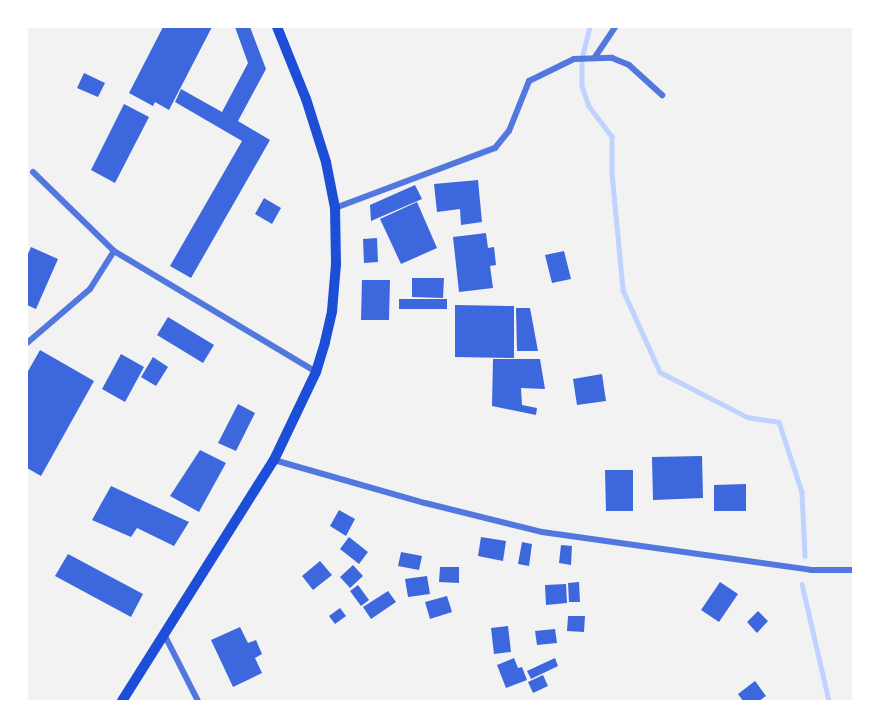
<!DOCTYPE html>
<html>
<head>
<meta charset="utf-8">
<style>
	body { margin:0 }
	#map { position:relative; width:880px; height:728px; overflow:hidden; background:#f2f2f2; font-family:"DM Sans",sans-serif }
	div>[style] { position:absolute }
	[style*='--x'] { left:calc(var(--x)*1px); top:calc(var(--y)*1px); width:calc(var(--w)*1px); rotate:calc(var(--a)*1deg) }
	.stream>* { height:4.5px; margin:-2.25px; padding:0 2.25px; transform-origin:2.25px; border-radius:2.25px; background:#bfd3fe }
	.building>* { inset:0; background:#3d67dc }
	.minor>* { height:6px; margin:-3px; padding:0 3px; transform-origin:3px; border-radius:3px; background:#5277de }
	.secondary>* { height:10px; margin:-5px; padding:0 5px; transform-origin:5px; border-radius:5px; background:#1d4ed8 }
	span { translate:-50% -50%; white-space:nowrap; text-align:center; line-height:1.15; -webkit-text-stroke:6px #fff; paint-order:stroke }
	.frame { position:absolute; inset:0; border:28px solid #fff; pointer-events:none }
</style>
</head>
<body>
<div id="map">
	<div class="stream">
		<div style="--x:590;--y:27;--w:32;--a:104"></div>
		<div style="--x:582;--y:58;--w:28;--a:90"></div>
		<div style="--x:582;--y:86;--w:21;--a:71"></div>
		<div style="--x:589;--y:106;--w:38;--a:53"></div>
		<div style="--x:612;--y:136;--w:37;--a:90"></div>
		<div style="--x:612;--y:173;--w:118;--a:84.6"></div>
		<div style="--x:623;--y:290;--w:90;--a:65.7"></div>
		<div style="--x:660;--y:372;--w:98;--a:27.3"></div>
		<div style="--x:747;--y:417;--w:32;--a:9"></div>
		<div style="--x:779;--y:422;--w:74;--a:71.8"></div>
		<div style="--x:802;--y:492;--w:64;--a:87.3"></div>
		<div style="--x:802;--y:584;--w:120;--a:77"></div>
	</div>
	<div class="building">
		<div style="clip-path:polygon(163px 27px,212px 27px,169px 110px,155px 102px,153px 106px,129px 93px)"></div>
		<div style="clip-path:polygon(235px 27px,250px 27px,266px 69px,238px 121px,270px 140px,191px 278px,170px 266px,242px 141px,175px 102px,181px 89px,222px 112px,248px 63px)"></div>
		<div style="clip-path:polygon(84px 73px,105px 83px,98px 97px,77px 88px)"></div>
		<div style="clip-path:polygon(124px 104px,149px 117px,115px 183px,91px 170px)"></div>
		<div style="clip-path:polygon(478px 180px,482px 222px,461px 225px,460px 209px,437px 212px,434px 184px)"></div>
		<div style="clip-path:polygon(415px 185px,422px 199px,371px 221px,370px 205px)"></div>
		<div style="clip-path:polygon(264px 198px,281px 208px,272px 224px,255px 214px)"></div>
		<div style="clip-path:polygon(417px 202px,437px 248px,401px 264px,380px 219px)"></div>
		<div style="clip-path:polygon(486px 233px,488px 248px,494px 247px,496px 265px,490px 266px,493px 288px,459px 292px,453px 237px)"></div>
		<div style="clip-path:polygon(377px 238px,378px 262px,364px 263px,363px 239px)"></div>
		<div style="clip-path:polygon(31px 247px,58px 259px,36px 309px,27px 305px,27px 256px)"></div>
		<div style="clip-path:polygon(564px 251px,571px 279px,552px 283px,545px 255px)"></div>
		<div style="clip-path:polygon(412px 278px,444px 278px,443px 298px,412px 297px)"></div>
		<div style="clip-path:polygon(362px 280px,390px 280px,389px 320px,361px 320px)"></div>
		<div style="clip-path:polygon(399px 299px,447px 299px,447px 309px,399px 309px)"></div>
		<div style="clip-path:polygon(455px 305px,514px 306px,514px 358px,455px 357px)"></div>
		<div style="clip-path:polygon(516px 308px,530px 308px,538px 351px,517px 351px)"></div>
		<div style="clip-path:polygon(168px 317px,214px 345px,203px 363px,157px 335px)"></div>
		<div style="clip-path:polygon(40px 350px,94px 381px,41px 476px,27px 468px,27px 373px)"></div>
		<div style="clip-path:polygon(121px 354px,144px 367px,125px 402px,102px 389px)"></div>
		<div style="clip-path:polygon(153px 357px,168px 367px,156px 386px,141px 377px)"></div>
		<div style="clip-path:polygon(493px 359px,540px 359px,545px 389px,521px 388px,522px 405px,537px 408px,536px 415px,492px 406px)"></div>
		<div style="clip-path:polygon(602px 374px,606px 401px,577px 405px,573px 379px)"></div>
		<div style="clip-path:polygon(238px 404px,255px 413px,236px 451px,218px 443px)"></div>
		<div style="clip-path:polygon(200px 450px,226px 463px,199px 512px,170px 496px)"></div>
		<div style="clip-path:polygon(702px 456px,703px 498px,653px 500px,652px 457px)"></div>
		<div style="clip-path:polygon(605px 470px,633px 470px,633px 511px,606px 511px)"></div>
		<div style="clip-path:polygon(746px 484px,746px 511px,714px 511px,714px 485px)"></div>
		<div style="clip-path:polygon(111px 486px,189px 522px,174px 546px,137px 528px,131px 537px,92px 520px)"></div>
		<div style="clip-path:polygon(339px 510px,355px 519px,346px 536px,330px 526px)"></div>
		<div style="clip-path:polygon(349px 537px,368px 552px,359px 564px,340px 549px)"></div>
		<div style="clip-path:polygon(481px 537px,506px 541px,503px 561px,478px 556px)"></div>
		<div style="clip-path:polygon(522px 542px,532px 544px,529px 566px,518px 564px)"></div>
		<div style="clip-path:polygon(561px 545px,572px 546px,571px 565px,559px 563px)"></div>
		<div style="clip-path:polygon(401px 552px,422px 556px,419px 570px,398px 566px)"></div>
		<div style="clip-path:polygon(68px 554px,143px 594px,131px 617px,55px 576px)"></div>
		<div style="clip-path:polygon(320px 561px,332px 575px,313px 590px,302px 576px)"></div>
		<div style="clip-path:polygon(353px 565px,363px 576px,350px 588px,340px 577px)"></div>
		<div style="clip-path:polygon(440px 567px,459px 567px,459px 583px,439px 582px)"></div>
		<div style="clip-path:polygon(427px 576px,430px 594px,408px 597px,405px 579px)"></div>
		<div style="clip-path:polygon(579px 582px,580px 602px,569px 602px,568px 583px)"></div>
		<div style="clip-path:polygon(720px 582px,738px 594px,719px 622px,701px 610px)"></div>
		<div style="clip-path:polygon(566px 584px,567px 603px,546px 605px,545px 585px)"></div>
		<div style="clip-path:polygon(358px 585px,369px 600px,361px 606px,350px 591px)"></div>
		<div style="clip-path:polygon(388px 591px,396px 602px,371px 619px,363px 607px)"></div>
		<div style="clip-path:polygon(447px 596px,452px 612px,430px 619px,425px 602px)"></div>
		<div style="clip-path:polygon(340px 608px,346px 616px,335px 624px,329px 616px)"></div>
		<div style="clip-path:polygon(758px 611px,768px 621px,757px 633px,747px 622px)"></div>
		<div style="clip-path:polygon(568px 616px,585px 616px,584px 632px,567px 631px)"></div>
		<div style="clip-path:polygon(508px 626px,511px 652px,494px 654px,491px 628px)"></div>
		<div style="clip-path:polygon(240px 627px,248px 643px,256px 640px,262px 654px,255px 658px,262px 673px,233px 687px,211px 640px)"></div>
		<div style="clip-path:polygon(555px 629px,557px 643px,537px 645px,535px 631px)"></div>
		<div style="clip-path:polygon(514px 658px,518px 668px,522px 667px,527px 680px,506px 688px,497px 665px)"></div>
		<div style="clip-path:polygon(555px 658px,558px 666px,531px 679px,527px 671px)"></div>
		<div style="clip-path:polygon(543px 675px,548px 686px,533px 693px,528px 682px)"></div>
		<div style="clip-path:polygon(755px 681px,766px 696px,759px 701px,743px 701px,738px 694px)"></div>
	</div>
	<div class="minor">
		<div style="--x:595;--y:57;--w:36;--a:-56"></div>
		<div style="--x:33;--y:172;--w:113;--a:44.3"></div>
		<div style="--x:114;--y:251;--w:235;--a:30.9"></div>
		<div style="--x:335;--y:208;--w:171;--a:-20.6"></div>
		<div style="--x:495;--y:148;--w:22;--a:-51"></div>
		<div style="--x:509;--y:131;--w:54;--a:-68.2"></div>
		<div style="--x:529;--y:81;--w:50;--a:-26.1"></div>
		<div style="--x:574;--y:59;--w:38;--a:-2"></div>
		<div style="--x:612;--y:58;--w:18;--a:22"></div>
		<div style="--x:629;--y:65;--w:45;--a:42.3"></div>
		<div style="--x:27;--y:343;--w:83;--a:-40.6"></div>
		<div style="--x:90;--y:289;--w:45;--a:-57.7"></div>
		<div style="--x:274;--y:460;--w:157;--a:15.9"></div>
		<div style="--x:425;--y:503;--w:121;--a:13.9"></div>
		<div style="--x:542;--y:532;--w:272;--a:8"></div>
		<div style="--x:811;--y:570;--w:42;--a:0"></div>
		<div style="--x:164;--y:634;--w:75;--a:63.1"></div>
	</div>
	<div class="secondary">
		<div style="--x:122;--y:701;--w:285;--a:-57.8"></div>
		<div style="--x:274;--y:460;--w:98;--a:-64.5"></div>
		<div style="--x:316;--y:372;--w:31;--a:-73"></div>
		<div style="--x:325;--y:342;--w:32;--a:-77"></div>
		<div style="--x:332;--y:311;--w:47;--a:-85.1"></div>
		<div style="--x:336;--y:264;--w:56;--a:-91"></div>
		<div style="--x:335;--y:208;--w:47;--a:-101.1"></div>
		<div style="--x:326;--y:162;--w:66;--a:-107.6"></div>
		<div style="--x:306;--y:99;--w:78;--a:-111.9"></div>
	</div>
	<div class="frame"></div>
</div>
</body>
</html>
